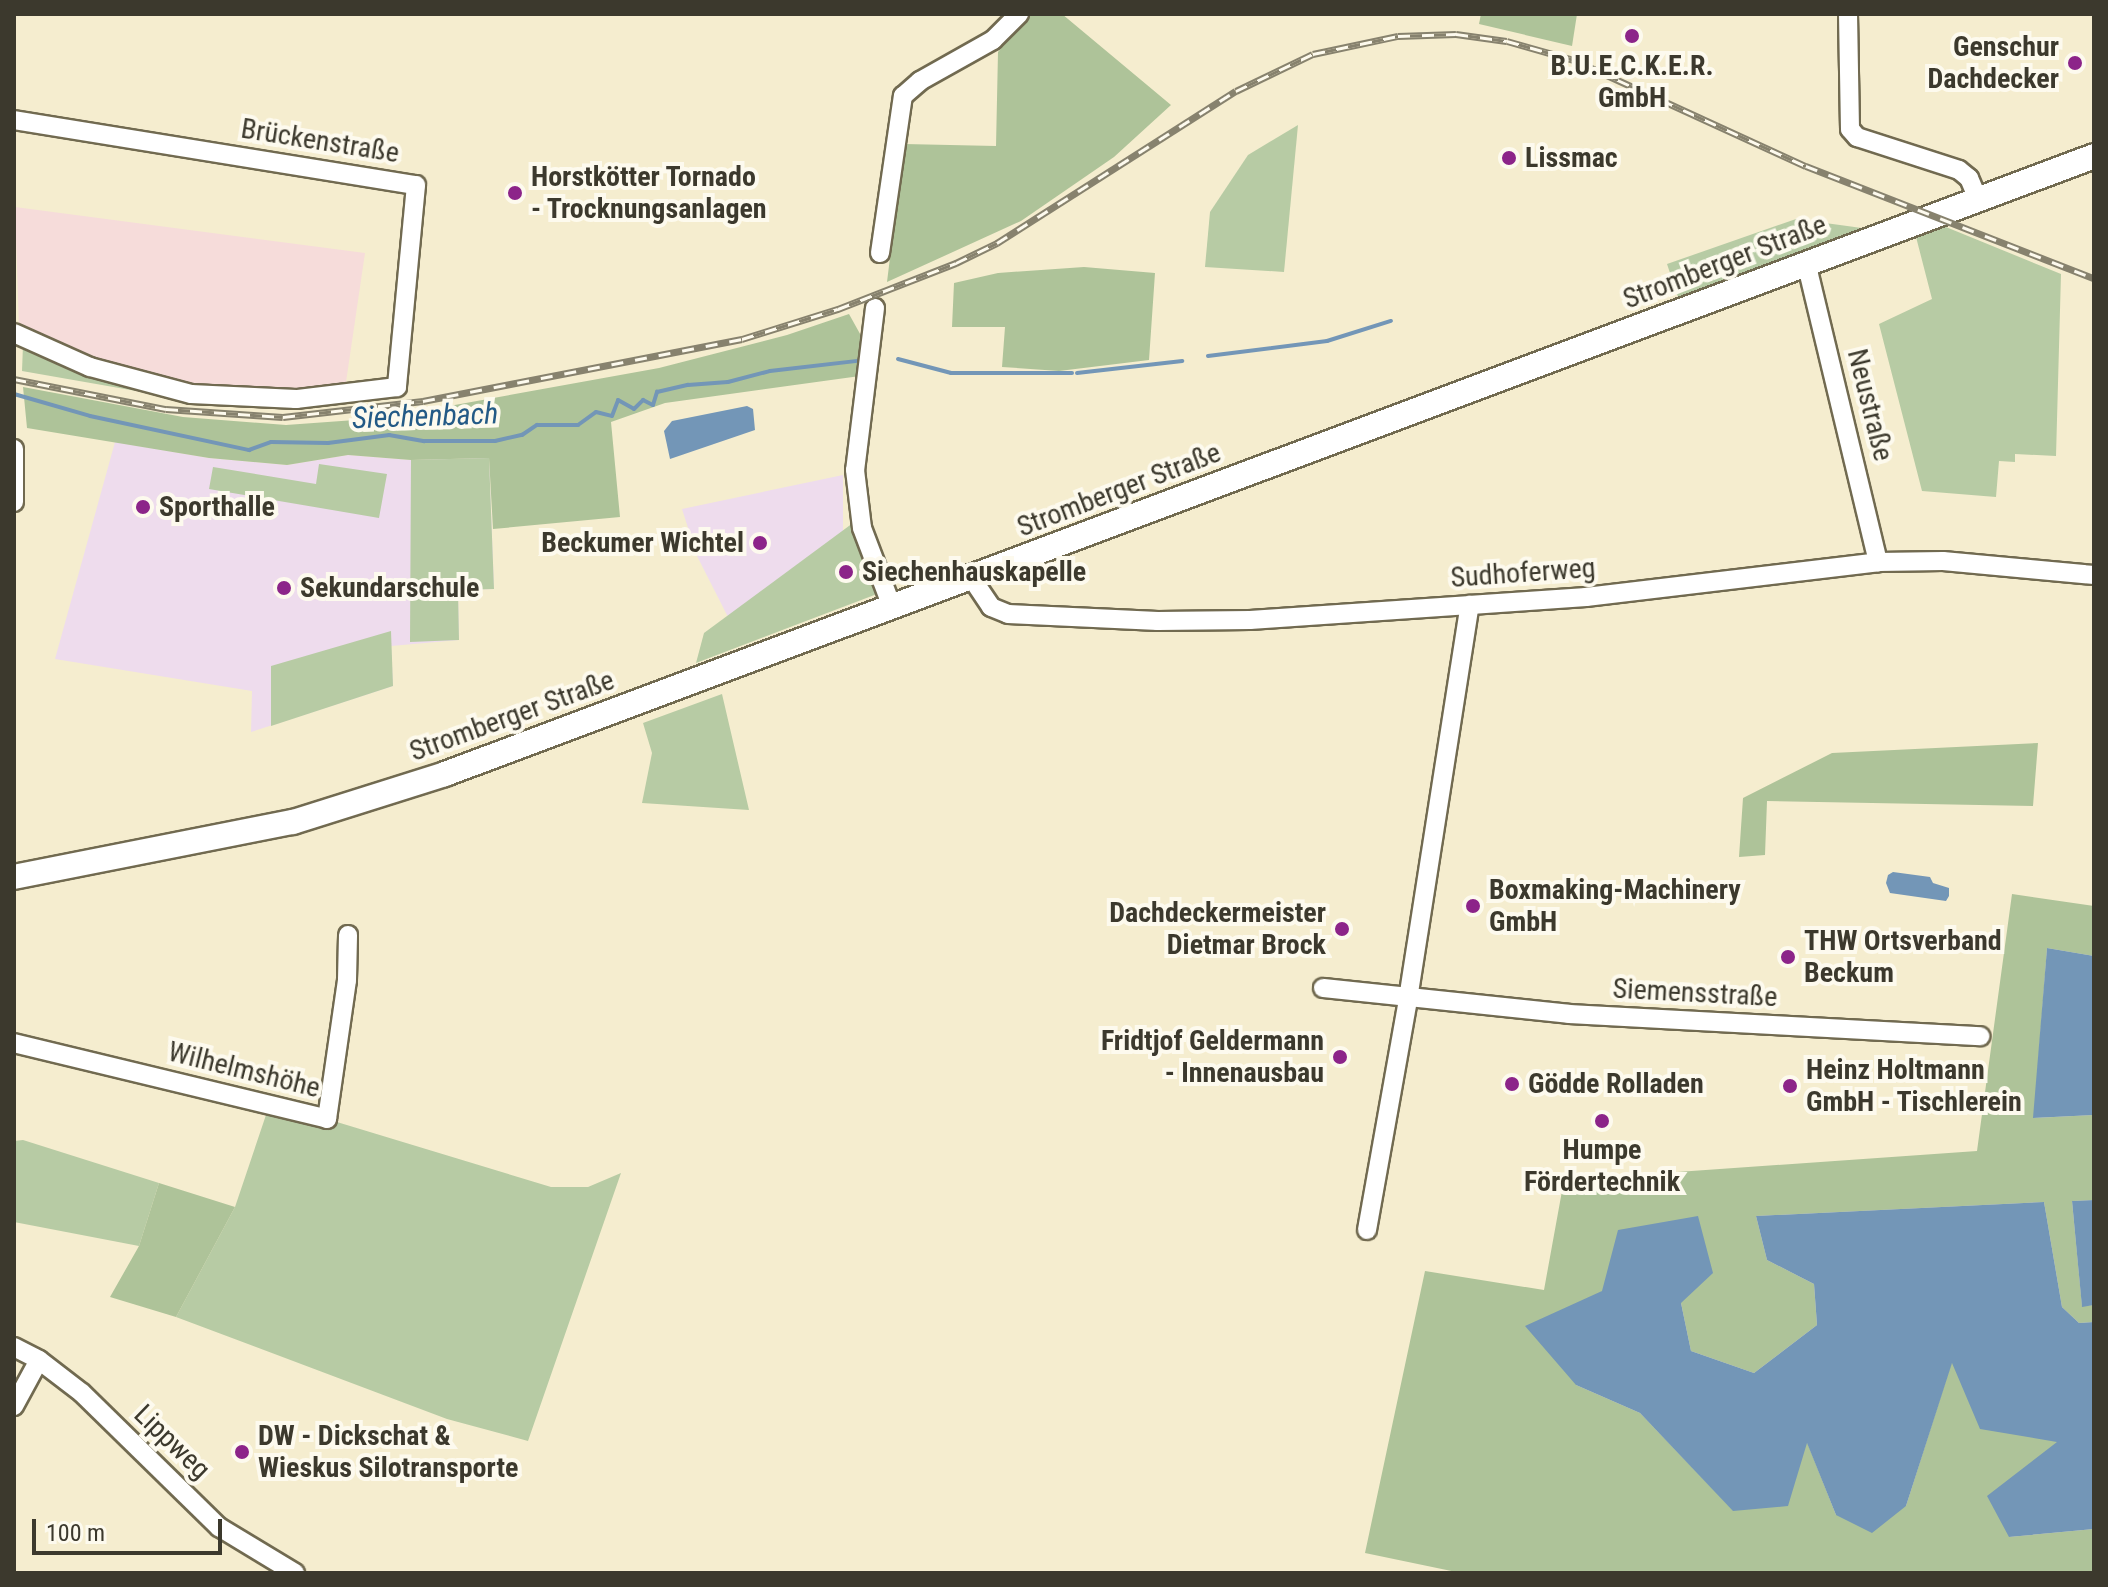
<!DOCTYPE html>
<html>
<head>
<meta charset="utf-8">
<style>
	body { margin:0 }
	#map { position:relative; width:2108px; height:1587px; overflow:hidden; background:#f5edcf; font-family:"Roboto Condensed",sans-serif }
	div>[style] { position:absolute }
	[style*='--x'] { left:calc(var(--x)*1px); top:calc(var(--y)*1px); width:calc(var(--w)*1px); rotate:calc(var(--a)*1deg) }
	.commercial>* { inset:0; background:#f6dcda }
	.education>* { inset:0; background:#eedced }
	.green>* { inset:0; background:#b7cba4 }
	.forest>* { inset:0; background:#aec399 }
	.water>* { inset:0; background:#7396b7 }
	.stream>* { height:4px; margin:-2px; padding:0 2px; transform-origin:2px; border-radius:2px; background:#7396b7 }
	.roads { filter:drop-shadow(2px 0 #716a50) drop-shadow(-2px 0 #716a50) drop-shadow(0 2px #716a50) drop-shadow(0 -2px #716a50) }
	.minor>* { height:18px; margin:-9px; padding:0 9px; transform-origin:9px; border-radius:9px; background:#fff }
	.major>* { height:24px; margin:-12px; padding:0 12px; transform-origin:12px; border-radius:12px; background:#fff }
	.rail>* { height:7px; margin-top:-3.5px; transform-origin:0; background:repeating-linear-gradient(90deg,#fdfaee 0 12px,#87826e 0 24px); box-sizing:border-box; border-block:2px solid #87826e }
	.dots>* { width:22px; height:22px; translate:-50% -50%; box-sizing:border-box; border:4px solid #fdfaee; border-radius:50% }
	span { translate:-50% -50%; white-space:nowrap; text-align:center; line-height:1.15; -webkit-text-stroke:8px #fdfaee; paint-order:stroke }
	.poi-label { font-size:28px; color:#3c392d; font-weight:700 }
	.right { translate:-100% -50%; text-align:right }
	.left { translate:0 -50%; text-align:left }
	.street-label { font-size:28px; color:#3c392d }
	.water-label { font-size:30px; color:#235a86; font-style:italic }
	.frame { position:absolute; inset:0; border:16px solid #3c392d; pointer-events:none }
	.scale { position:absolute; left:32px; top:1519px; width:190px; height:36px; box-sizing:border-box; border:4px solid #3c392d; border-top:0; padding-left:10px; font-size:24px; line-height:28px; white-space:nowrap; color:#3c392d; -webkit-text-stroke:6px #fdfaee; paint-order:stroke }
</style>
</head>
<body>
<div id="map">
	<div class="commercial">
		<div style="clip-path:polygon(15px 207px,365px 253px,345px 389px,296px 395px,190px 389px,92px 364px,19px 328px)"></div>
	</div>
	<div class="education">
		<div style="clip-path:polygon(115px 442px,209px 458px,287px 465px,348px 455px,411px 460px,489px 458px,494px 589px,458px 590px,459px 640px,391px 646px,393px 686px,251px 732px,252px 691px,55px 659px)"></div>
		<div style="clip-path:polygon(843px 475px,843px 531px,728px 617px,697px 556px,682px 509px)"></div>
	</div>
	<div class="green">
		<div style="clip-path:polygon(1298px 125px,1284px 272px,1205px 267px,1210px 212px,1248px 155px)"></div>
		<div style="clip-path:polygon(1796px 219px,1869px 229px,1678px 297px,1667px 264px)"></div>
		<div style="clip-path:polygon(1941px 225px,2061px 274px,2056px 456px,2015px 454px,2015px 462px,1999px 461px,1996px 497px,1922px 491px,1879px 324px,1932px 299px,1915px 233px)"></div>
		<div style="clip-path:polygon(23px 345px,182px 399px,22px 371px)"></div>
		<div style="clip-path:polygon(489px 458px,494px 589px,458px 590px,459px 640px,410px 642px,411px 460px)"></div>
		<div style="clip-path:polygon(319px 464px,387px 474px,379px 518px,209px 489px,213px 467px,316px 484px)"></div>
		<div style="clip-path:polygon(857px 520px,877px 594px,696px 663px,704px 633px)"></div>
		<div style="clip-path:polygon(391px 631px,393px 686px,271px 726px,271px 666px)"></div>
		<div style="clip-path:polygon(722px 694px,749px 810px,642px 803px,652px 753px,643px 723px)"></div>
		<div style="clip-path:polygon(267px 1112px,327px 1119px,551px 1187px,588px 1187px,621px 1173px,528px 1441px,447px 1419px,176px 1317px,235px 1207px)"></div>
		<div style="clip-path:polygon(23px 1140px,159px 1183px,139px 1246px,14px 1222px,14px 1141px)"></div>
	</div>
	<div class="forest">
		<div style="clip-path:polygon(1029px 14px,1062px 14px,1171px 105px,1114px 157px,1021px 221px,887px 282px,904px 144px,996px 146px,998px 52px)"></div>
		<div style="clip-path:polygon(1481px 14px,1577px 14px,1572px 46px,1479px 24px)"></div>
		<div style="clip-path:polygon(1084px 267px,1155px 273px,1149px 360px,1059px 371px,1002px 367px,1005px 327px,952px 327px,954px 283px,998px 273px)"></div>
		<div style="clip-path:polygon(849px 314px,869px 350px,860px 376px,665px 403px,611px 422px,620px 517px,493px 529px,489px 458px,411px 460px,348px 455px,287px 465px,209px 458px,27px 428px,23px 387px,183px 417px,286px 425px,383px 418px,659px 368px,787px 335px)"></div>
		<div style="clip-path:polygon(2038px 743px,2033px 806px,1767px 801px,1765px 855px,1739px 857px,1743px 798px,1832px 753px)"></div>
		<div style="clip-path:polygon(2012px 894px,2094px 906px,2094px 956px,2047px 948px,2034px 1118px,2094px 1115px,2094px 1200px,2072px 1201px,2082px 1306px,2094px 1305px,2094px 1322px,2079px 1323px,2062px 1307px,2044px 1202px,1756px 1216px,1767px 1260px,1814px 1284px,1817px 1325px,1754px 1373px,1691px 1351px,1681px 1303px,1602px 1291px,1576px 1385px,1640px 1413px,1733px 1510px,1807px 1442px,1836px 1515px,1906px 1506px,1952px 1361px,2058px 1442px,2009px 1537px,2094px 1529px,2094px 1573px,1461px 1573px,1365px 1553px,1425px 1271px,1544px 1290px,1564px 1180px,1977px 1151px)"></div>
		<div style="clip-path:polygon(159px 1183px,235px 1207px,176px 1317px,110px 1297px,139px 1246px)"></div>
	</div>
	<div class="water">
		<div style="clip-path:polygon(747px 406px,753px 409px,755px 430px,670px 459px,664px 431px,672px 421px)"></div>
		<div style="clip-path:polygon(1893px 872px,1930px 877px,1933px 883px,1949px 888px,1949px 896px,1946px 901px,1890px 893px,1886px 883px,1888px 875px)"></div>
		<div style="clip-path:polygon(2047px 948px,2094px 956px,2094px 1115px,2033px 1118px)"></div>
		<div style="clip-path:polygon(2094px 1200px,2094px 1305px,2082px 1307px,2072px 1201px)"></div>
		<div style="clip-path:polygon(2044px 1202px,2062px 1307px,2079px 1323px,2094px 1322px,2094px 1529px,2009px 1537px,1987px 1496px,2057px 1442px,1980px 1429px,1952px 1363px,1906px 1506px,1872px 1533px,1836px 1515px,1807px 1443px,1788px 1506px,1733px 1511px,1640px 1413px,1576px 1385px,1525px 1326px,1602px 1291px,1618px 1230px,1698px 1216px,1713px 1273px,1681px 1303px,1691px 1351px,1754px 1373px,1817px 1325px,1814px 1284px,1767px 1260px,1756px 1216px)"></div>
	</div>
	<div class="stream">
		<div style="--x:1208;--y:356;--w:120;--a:-7.2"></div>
		<div style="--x:1327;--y:341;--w:67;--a:-17.4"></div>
		<div style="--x:898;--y:359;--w:55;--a:14.8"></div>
		<div style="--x:951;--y:373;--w:121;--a:0"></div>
		<div style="--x:1077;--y:373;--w:106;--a:-6.5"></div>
		<div style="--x:14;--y:394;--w:79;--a:16.1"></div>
		<div style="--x:90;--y:416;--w:163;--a:12.1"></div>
		<div style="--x:249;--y:450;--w:23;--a:-20"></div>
		<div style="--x:271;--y:442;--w:57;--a:1"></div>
		<div style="--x:328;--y:443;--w:62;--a:-7.5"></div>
		<div style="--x:389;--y:435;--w:36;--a:10"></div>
		<div style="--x:424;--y:441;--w:71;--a:0"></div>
		<div style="--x:495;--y:441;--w:28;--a:-13"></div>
		<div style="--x:522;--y:435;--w:18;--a:-34"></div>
		<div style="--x:537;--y:425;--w:41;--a:0"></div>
		<div style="--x:578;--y:425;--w:22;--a:-36"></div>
		<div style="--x:596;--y:412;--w:16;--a:14"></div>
		<div style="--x:612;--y:416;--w:17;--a:-69"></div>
		<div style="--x:618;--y:400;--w:18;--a:29"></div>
		<div style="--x:634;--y:409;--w:13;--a:-45"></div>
		<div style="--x:643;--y:400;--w:11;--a:27"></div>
		<div style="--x:653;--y:405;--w:14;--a:-73"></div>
		<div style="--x:657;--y:392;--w:32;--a:-13"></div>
		<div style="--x:688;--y:385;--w:40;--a:-4.3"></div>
		<div style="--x:728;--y:382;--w:43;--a:-14.7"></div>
		<div style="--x:770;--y:371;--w:88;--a:-6.6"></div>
	</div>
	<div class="roads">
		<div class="minor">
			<div style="--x:1848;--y:14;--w:115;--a:89"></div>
			<div style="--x:1850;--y:129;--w:11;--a:49"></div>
			<div style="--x:1857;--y:137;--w:107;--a:17.9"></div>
			<div style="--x:1959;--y:170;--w:13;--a:39"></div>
			<div style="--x:1969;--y:178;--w:23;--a:67"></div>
			<div style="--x:14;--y:120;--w:407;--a:9.2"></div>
			<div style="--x:416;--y:185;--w:203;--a:95.4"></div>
			<div style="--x:397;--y:387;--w:102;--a:173.2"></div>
			<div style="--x:296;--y:399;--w:105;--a:-177.3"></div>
			<div style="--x:191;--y:394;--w:105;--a:-165"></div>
			<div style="--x:90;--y:367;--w:83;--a:-155.9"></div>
			<div style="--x:880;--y:253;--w:159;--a:-81.7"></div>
			<div style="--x:903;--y:96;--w:23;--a:-41"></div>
			<div style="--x:920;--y:81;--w:84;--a:-29.3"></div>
			<div style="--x:993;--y:40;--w:37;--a:-45"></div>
			<div style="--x:1806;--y:262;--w:309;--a:76.5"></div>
			<div style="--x:875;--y:308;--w:163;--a:97"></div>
			<div style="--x:855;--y:470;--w:58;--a:83.1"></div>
			<div style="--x:862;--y:528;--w:85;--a:69.2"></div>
			<div style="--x:14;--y:449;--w:53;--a:90"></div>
			<div style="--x:971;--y:577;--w:36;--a:56"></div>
			<div style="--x:991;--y:607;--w:18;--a:22"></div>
			<div style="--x:1008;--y:614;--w:150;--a:2.7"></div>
			<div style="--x:1158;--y:621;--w:92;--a:-0.6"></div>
			<div style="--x:1250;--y:620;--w:337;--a:-3.9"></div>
			<div style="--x:1586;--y:597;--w:294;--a:-6.8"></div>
			<div style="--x:1878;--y:562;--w:65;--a:-0.9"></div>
			<div style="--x:1943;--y:561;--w:152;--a:5.3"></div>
			<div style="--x:1323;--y:988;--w:247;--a:6"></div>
			<div style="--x:1569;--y:1014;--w:412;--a:3.1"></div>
			<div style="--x:14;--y:1043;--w:322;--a:13.6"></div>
			<div style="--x:327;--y:1119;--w:140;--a:-81.8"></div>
			<div style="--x:347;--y:980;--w:45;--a:-88.7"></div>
			<div style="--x:1367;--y:1230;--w:235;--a:-79.9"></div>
			<div style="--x:1408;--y:999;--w:399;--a:-81.1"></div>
			<div style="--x:14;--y:1347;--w:28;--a:27"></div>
			<div style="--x:39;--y:1360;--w:54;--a:37.5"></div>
			<div style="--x:82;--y:1393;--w:192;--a:44.4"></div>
			<div style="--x:219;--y:1527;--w:89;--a:31.2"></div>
			<div style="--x:14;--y:1406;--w:52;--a:-61.5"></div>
		</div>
		<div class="major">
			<div style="--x:14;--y:877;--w:284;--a:-11.2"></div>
			<div style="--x:293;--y:822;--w:159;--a:-17.5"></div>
			<div style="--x:445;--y:774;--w:1761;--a:-20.54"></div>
		</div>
	</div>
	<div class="rail">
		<div style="--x:14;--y:379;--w:155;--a:11.2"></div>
		<div style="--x:166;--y:409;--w:117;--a:3.9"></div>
		<div style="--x:283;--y:417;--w:141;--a:-6.5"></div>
		<div style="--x:423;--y:401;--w:325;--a:-11"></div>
		<div style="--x:742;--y:339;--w:101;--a:-17.4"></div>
		<div style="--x:838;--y:309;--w:127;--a:-21.3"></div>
		<div style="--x:956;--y:263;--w:46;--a:-26"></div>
		<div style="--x:997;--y:243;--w:283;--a:-32.5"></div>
		<div style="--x:1236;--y:91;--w:85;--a:-25.7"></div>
		<div style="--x:1313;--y:54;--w:87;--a:-12"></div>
		<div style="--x:1398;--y:36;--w:58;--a:-2"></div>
		<div style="--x:1456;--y:34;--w:51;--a:7.8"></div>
		<div style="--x:1507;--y:41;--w:70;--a:15.8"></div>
		<div style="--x:1574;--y:60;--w:255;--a:24.6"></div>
		<div style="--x:1806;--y:166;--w:309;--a:21.3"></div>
	</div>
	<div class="dots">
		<div style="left:1632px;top:36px;background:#8c2489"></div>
		<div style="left:2075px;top:63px;background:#8c2489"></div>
		<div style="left:1509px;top:158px;background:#8c2489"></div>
		<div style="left:515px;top:193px;background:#8c2489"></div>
		<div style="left:143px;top:507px;background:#8c2489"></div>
		<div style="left:760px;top:543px;background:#8c2489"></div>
		<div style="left:846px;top:572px;background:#8c2489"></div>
		<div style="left:284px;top:588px;background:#8c2489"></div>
		<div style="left:1473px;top:906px;background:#8c2489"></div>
		<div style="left:1342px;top:929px;background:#8c2489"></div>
		<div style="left:1788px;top:957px;background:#8c2489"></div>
		<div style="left:1340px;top:1057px;background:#8c2489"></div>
		<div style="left:1512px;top:1084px;background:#8c2489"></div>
		<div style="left:1790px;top:1086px;background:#8c2489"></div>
		<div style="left:1602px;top:1121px;background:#8c2489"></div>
		<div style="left:242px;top:1452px;background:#8c2489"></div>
	</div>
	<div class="poi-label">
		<span class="right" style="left:2059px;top:63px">Genschur<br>Dachdecker</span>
		<span style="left:1632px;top:82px">B.U.E.C.K.E.R.<br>GmbH</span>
		<span class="left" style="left:1525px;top:158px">Lissmac</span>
		<span class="left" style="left:531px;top:193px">Horstkötter Tornado<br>- Trocknungsanlagen</span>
		<span class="left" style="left:159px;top:507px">Sporthalle</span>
		<span class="right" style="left:744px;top:543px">Beckumer Wichtel</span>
		<span class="left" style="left:862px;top:572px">Siechenhauskapelle</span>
		<span class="left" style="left:300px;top:588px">Sekundarschule</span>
		<span class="left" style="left:1489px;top:906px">Boxmaking-Machinery<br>GmbH</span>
		<span class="right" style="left:1326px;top:929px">Dachdeckermeister<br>Dietmar Brock</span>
		<span class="left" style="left:1804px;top:957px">THW Ortsverband<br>Beckum</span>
		<span class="right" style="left:1324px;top:1057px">Fridtjof Geldermann<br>- Innenausbau</span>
		<span class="left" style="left:1806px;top:1086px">Heinz Holtmann<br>GmbH - Tischlerein</span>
		<span class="left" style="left:1528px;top:1084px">Gödde Rolladen</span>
		<span style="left:1602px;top:1166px">Humpe<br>Fördertechnik</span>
		<span class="left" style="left:258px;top:1452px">DW - Dickschat &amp;<br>Wieskus Silotransporte</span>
	</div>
	<div class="street-label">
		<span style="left:320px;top:141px;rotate:9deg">Brückenstraße</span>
		<span style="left:1725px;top:262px;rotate:-21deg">Stromberger Straße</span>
		<span style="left:1870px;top:405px;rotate:76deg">Neustraße</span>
		<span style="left:1119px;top:490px;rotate:-21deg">Stromberger Straße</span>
		<span style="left:1523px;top:573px;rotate:-4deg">Sudhoferweg</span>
		<span style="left:512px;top:716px;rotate:-20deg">Stromberger Straße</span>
		<span style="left:1695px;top:993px;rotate:3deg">Siemensstraße</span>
		<span style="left:244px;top:1070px;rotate:14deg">Wilhelmshöhe</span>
		<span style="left:172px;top:1442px;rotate:44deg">Lippweg</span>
	</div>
	<div class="water-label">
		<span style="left:425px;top:416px;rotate:-2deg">Siechenbach</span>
	</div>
	<div class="frame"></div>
	<div class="scale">100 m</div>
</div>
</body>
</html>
